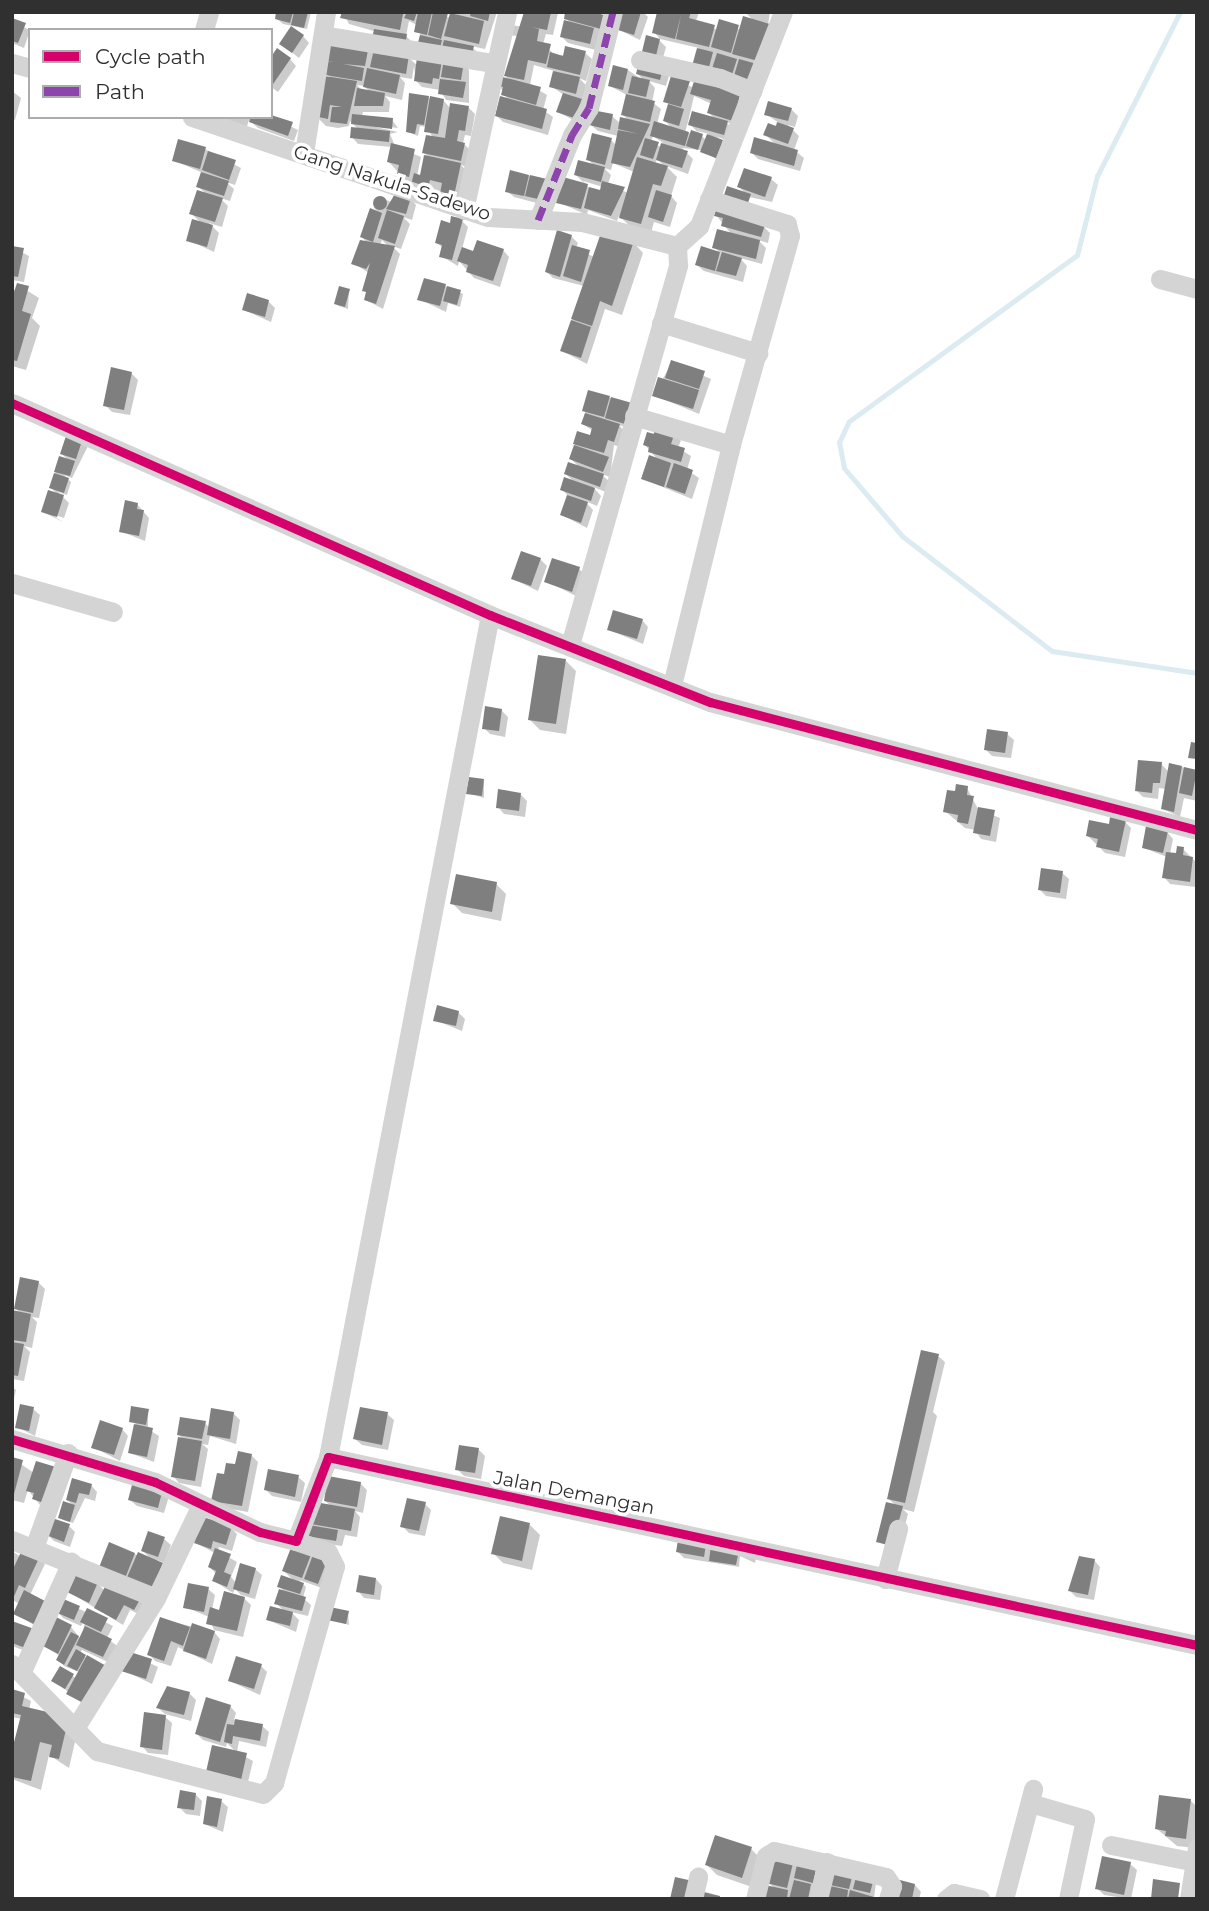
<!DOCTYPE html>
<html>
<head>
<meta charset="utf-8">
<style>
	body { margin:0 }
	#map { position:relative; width:1209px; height:1911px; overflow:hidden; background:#fff; font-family:Montserrat,sans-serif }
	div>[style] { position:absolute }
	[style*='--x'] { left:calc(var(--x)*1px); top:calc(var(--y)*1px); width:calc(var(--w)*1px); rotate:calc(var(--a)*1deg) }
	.shadow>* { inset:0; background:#0003 }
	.stream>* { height:5px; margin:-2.5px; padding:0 2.5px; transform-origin:2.5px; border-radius:2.5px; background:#dbebf1 }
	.building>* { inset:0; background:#7f7f7f }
	.round { border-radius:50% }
	.minor>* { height:19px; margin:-9.5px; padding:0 9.5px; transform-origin:9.5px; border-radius:9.5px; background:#d4d4d4 }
	.quiet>* { height:7px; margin-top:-3.5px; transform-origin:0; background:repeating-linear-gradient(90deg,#8e44ad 0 14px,transparent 0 21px) }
	.cycleway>* { height:9px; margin:-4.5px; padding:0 4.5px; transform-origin:4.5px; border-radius:4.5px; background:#d6006c }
	span { translate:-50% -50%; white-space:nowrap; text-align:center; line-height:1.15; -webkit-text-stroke:7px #fff; paint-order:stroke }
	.street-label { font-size:19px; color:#303030 }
	.frame { position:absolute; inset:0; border:14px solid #303030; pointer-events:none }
	.legend { position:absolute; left:28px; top:28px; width:245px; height:91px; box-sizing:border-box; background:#fff; border:2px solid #acacac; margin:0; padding:9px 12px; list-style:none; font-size:21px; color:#303030 }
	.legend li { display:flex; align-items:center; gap:14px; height:35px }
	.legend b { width:35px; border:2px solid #acacac }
</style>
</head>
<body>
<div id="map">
	<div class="shadow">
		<div style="clip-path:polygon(278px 12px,311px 12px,307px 29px,283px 24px,276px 18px)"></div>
		<div style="clip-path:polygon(343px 12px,437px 12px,450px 18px,458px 17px,453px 12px,497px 12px,485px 49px,471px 46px,479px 54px,477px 64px,421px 37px,417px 25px,409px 21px,406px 36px,412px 42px,349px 24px)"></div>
		<div style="clip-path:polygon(526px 12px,558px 13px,553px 35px,546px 34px,543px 44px,556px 56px,585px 53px,592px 59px,586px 81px,579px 78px,586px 85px,581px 124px,558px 112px,564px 95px,551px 86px,554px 71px,534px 65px,530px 85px,547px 95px,543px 110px,553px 117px,548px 135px,503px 122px,497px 116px,508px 100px,499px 85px,506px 79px,517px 36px,507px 35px,506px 24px,523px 27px)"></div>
		<div style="clip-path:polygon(622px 12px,643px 12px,648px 17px,640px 40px,617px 29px)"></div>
		<div style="clip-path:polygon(659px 12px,699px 12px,696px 21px,718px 30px,741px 29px,754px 21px,745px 12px,770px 12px,758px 89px,694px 66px,699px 48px,660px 39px,654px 32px)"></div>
		<div style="clip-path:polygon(603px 17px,596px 50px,568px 43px,562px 37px,571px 23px,565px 18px)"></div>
		<div style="clip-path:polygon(12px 22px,30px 30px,24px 48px,12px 43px)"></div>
		<div style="clip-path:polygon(303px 36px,309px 43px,299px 58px,281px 44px)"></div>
		<div style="clip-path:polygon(evenodd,330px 39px,408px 57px,418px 66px,419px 59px,463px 64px,469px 70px,469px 103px,446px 100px,440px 90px,422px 87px,416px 81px,414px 66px,412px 79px,400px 77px,405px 83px,402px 100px,385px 96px,390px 102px,389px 112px,363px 112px,362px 116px,392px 120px,398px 128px,358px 123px,398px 132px,390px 134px,395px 146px,421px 157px,417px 176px,421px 177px,429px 158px,424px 153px,433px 138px,427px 127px,420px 126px,418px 136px,408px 132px,411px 95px,443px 100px,451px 109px,469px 108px,475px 114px,471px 136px,465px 135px,463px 143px,471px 151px,467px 167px,461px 165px,470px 175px,464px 205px,452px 203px,440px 190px,438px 197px,405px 180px,389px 162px,392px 147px,358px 144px,352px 137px,359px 130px,350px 121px,349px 126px,338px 128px,326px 126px,316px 116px,332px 79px,327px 74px,330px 39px,357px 85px,364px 86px,371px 93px,364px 92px,357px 85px)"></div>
		<div style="clip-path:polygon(659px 40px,666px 47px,661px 65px,642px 55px)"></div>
		<div style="clip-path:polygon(290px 59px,296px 66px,278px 92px,271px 87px,271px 60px)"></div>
		<div style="clip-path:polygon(evenodd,640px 65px,669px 76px,666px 86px,649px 81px,655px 88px,652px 102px,661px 109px,657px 124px,673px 129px,665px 121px,673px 78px,694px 88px,697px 77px,739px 126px,726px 122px,733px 129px,730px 141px,717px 137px,728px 148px,723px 163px,701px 150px,682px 148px,693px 159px,688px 174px,666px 166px,677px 177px,671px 196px,677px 203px,670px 227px,654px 222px,651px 233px,631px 227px,619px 216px,617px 221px,588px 210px,587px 215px,558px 202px,586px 185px,576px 175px,594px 166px,588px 159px,611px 140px,616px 145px,618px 136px,598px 131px,591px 125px,612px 116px,621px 124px,628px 120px,623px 115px,627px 95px,610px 86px,628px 70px,644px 81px,638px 74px,640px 65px,694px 96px,712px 104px,709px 113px,716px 120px,688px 122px,694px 96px,640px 65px,688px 122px,701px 136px,685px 132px,688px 122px,640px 65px,697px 131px,709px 134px,706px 140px,697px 131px,640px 65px,653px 136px,663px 143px,661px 147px,651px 142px,653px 136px,640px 65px,657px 159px,665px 167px,655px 164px,657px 159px,640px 65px,613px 163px,634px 172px,628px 193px,608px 184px,611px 175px,604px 168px,611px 170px,613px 163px,640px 65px,583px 181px,603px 187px,601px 192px,591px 190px,583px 181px)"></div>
		<div style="clip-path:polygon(12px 91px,21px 98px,15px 120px,12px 120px)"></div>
		<div style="clip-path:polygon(791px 109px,798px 116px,795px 127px,788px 125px,799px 136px,794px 150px,804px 158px,800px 171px,758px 159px,751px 152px,776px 145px,765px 134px,779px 123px,766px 114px)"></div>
		<div style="clip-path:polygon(204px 117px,271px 117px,298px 130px,294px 141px,258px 128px,249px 120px,246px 129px)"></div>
		<div style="clip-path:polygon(205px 149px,241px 168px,235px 185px,226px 182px,234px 189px,230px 201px,220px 198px,228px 206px,222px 227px,209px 223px,219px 233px,214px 252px,188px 240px,201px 223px,191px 213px,207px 195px,198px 186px,203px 173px,173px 160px)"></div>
		<div style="clip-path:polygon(511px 172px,546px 180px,548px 206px,514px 197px,507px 191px)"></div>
		<div style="clip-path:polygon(771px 179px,778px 185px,772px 202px,749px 197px,739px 187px)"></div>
		<div style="clip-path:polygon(evenodd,377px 197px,395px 203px,410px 198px,416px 205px,412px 220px,403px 217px,410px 224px,401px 249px,392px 246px,400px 254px,383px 309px,366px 300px,369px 273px,353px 263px,367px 243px,362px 237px,380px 214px,374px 208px,377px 197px,382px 240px,389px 247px,380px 245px,382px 240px)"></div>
		<div style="clip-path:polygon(716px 215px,764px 227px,770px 233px,768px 243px,758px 240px,766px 248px,762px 264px,740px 258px,747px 266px,743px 282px,704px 271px,697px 265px,702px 248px,721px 254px,714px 247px,732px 235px)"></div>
		<div style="clip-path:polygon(462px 221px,468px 227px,462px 249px,474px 253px,503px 250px,509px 257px,500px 287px,474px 278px,459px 261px,458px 266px,441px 256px,443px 248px,437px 243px,451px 225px)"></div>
		<div style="clip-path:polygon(571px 236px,578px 243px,576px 248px,594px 257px,633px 242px,643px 253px,622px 315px,605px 309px,587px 364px,562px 351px,584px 286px,553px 278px,547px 272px)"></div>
		<div style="clip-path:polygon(12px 247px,29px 256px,24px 282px,12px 280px)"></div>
		<div style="clip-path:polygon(18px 285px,39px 298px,32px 318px,40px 326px,26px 370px,12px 366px,12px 288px,16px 291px)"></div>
		<div style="clip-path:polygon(445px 286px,463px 294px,460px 307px,448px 303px,446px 312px,419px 299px)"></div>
		<div style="clip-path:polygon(349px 290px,348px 309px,339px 306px,336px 304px)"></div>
		<div style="clip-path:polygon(268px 301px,275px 308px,271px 322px,244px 310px)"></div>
		<div style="clip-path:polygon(672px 362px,711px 379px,699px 414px,654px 395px)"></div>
		<div style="clip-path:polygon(131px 373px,138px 380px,130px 415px,112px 412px,105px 405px)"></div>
		<div style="clip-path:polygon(589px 392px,631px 404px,631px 429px,619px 425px,625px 432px,620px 447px,614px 445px,610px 477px,601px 474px,610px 482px,606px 492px,593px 487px,601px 496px,597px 506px,585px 501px,593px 510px,587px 528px,562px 515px,568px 496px,562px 489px,574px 482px,566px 474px,580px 468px,571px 459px,578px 433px,591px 437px,593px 431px,583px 424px)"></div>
		<div style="clip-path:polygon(657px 428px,681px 440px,678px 448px,691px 456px,687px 470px,699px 478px,692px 499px,643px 479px,658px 460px,645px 445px)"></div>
		<div style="clip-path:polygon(68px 435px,88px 446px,72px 478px,64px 475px,71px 482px,67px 495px,58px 492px,69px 503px,64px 518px,49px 513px,63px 522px,43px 512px,58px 495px,51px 488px,60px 458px,69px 461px,62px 454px)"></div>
		<div style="clip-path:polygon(137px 504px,149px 518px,145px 541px,120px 531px)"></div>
		<div style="clip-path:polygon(540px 559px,547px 566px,538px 591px,513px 579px)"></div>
		<div style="clip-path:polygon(579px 569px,586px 575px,578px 597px,546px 581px)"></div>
		<div style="clip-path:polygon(642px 620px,648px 627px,643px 644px,609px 630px)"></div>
		<div style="clip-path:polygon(566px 661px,576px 671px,566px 734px,540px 730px,530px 720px)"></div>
		<div style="clip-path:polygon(501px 710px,508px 717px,505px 737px,490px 734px,484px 728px)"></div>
		<div style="clip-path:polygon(1007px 734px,1014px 740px,1011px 758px,992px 756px,986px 750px)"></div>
		<div style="clip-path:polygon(1161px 764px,1169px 772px,1182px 767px,1197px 771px,1197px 801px,1184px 798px,1180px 817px,1163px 809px,1166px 789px,1159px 788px,1158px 799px,1143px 797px,1137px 791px)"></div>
		<div style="clip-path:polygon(484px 781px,484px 798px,468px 793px)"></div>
		<div style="clip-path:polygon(967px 788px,978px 809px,1000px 818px,996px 842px,981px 839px,975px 830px,965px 828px,945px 811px,956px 793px)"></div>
		<div style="clip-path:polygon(520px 794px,527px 801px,525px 817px,504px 814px,498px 807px)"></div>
		<div style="clip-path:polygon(1125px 822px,1131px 828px,1125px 857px,1105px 853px,1088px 836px)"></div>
		<div style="clip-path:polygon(1167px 832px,1173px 839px,1170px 854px,1177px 855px,1183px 849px,1197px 863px,1196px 887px,1170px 884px,1164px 877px,1167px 857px,1144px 848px)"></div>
		<div style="clip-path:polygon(1062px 873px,1069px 879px,1066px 899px,1046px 896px,1039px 889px)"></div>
		<div style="clip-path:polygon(496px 884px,506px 894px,501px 921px,462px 913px,452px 903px)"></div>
		<div style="clip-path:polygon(458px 1012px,465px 1019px,462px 1031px,435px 1020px)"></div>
		<div style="clip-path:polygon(38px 1282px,45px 1289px,39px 1318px,32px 1317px,37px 1322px,32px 1348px,24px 1346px,30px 1352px,24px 1381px,12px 1379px,12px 1312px,21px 1314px,16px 1309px)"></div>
		<div style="clip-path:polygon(938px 1356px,945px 1362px,933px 1412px,937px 1416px,914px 1512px,903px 1509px,908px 1514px,898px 1551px,878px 1541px,897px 1507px,888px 1498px)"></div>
		<div style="clip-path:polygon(12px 1387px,16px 1390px,12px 1407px)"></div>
		<div style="clip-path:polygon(33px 1409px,40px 1415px,35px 1436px,17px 1427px)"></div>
		<div style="clip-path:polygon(148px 1410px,148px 1429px,159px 1436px,154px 1462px,130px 1453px,136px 1424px,131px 1421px)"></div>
		<div style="clip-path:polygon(233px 1413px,240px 1420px,236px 1444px,210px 1436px,208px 1445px,202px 1444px,208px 1449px,201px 1487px,179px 1483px,173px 1476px,184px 1440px,178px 1434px,205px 1423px,210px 1428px)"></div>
		<div style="clip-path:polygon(387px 1414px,394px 1420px,388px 1450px,362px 1445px,355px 1439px)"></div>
		<div style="clip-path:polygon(122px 1429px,128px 1436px,120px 1461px,93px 1447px)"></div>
		<div style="clip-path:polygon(479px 1450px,485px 1456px,481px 1479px,464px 1476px,457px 1469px)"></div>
		<div style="clip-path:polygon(251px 1455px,258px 1462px,248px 1512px,220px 1507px,213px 1500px,226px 1476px)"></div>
		<div style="clip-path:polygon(12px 1458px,34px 1473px,55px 1468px,40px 1505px,28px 1490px,24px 1503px,12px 1500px)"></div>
		<div style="clip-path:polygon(298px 1477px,305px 1483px,301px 1502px,272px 1496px,266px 1490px)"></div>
		<div style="clip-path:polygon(134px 1483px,169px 1496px,164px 1513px,137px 1506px,130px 1500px)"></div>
		<div style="clip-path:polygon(360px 1483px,367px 1490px,363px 1513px,355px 1511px,360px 1517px,357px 1537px,345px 1535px,342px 1546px,315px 1542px,309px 1535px,316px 1504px,331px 1506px,325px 1501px)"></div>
		<div style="clip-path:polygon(91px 1485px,97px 1492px,95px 1501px,85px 1498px,73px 1523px,63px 1520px,75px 1532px,70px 1547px,54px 1541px,48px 1535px,68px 1525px,60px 1517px,64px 1503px,75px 1507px,67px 1500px)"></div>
		<div style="clip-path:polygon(425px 1504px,431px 1510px,425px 1536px,409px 1533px,402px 1526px)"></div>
		<div style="clip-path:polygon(530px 1525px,540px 1535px,532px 1570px,503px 1563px,493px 1553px)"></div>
		<div style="clip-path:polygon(231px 1528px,237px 1534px,232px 1551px,219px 1547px,218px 1551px,237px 1562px,231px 1577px,236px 1583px,255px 1569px,262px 1575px,255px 1599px,241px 1595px,251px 1605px,243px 1637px,214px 1630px,209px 1617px,185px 1607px,208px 1589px,215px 1595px,212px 1610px,221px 1612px,244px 1598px,235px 1589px,233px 1593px,214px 1581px,216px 1574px,210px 1567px,215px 1553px,196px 1543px)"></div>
		<div style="clip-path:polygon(680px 1536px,757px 1553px,755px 1563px,740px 1556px,739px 1567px,684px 1558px,677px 1551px)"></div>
		<div style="clip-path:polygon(164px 1539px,171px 1545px,164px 1563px,157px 1560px,168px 1571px,157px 1598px,106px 1576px,134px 1554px,152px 1560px,143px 1551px)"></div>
		<div style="clip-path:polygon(293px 1547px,327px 1559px,325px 1589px,299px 1580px,306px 1587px,303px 1598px,311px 1605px,308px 1616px,291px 1612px,299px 1620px,296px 1632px,268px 1620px,284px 1611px,276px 1603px,286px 1593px,279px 1586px,295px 1582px,284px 1571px)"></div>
		<div style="clip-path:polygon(12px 1551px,21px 1557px,39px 1558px,45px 1564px,30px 1595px,40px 1629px,15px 1613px,20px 1604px,12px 1600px)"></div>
		<div style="clip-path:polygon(1094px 1560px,1100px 1567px,1094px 1600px,1076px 1597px,1070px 1591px)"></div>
		<div style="clip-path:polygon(376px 1579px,382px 1586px,380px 1600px,364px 1598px,358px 1591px)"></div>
		<div style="clip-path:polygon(97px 1583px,105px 1591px,147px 1604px,141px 1615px,130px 1610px,123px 1625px,69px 1592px)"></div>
		<div style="clip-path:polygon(62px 1600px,113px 1626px,107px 1638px,117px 1646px,110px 1663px,82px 1650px,80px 1653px,87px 1658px,93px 1710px,56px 1683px,73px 1676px,76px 1679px,79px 1672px,64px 1666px,60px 1656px,44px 1645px,71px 1627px,81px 1639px,86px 1618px,81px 1626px,63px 1618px,57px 1611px)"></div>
		<div style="clip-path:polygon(348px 1613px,349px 1625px,329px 1619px)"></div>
		<div style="clip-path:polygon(161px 1619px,214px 1632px,220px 1639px,212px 1664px,178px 1647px,171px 1666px,155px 1661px,149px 1654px)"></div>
		<div style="clip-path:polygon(12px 1623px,37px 1655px,12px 1646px)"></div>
		<div style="clip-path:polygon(129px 1653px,158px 1667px,152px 1684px,123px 1670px)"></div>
		<div style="clip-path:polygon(261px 1666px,267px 1672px,260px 1695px,230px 1681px)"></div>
		<div style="clip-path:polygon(12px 1691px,31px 1701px,29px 1710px,78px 1729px,69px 1768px,49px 1755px,41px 1790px,12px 1779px,22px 1719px,12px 1717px)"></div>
		<div style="clip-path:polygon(189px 1693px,196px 1700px,191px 1721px,165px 1714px,158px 1708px,161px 1697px)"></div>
		<div style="clip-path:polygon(230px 1706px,236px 1713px,234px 1720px,262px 1726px,269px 1732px,266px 1747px,239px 1741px,237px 1752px,253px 1761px,247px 1786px,214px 1778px,236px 1752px,227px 1743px,226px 1747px,203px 1740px,197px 1734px)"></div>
		<div style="clip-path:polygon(165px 1717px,172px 1723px,168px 1755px,148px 1753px,142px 1746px)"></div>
		<div style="clip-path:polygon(195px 1794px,202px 1801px,200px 1816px,186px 1814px,179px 1807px)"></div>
		<div style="clip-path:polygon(1190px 1800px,1197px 1807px,1195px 1848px,1177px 1846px,1157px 1829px)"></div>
		<div style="clip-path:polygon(221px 1801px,228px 1807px,223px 1832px,204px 1824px)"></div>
		<div style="clip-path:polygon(751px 1849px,761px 1859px,752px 1887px,717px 1875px,707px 1865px)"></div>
		<div style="clip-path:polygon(775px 1856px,800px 1862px,819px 1888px,811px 1886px,817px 1892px,815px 1899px,764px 1899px,775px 1889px,768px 1882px)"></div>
		<div style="clip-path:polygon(1130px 1864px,1137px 1870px,1131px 1899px,1104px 1895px,1097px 1888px)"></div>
		<div style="clip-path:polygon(836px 1871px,876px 1882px,874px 1899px,829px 1899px)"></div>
		<div style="clip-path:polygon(915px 1885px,921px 1892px,919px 1899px,897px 1899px)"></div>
	</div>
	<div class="stream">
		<div style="--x:1180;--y:12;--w:184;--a:116.8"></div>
		<div style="--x:1097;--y:176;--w:81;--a:104.2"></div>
		<div style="--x:1077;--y:255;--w:282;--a:143.9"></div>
		<div style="--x:849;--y:421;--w:23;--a:115"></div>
		<div style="--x:839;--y:442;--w:26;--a:79"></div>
		<div style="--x:844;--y:468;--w:89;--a:49.5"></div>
		<div style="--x:902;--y:536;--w:189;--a:37.5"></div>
		<div style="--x:1052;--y:651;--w:147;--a:8.6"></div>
	</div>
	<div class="building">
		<div style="clip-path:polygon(276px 12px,293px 12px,290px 23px,275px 19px)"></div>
		<div style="clip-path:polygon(294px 12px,308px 12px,304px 28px,291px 25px)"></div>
		<div style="clip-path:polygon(342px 12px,396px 12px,403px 14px,400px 30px,340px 18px)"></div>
		<div style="clip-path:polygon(407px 12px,417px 12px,414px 21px,404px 18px)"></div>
		<div style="clip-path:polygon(418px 12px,432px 12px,427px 35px,414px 32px)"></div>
		<div style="clip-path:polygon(433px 12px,448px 13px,441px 39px,428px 35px)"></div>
		<div style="clip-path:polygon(471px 12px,490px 12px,488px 21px,470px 16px)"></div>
		<div style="clip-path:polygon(524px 12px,551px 12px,547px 30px,531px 27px,539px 29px,537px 41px,551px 44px,546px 64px,528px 60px,524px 80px,504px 76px)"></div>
		<div style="clip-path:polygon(565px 12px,593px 12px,604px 15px,601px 29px,564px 19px)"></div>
		<div style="clip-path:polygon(620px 12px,641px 12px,634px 35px,615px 29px)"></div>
		<div style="clip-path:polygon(657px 12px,691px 12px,689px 18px,715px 25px,709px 47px,676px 39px,681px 15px,675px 39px,652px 33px)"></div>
		<div style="clip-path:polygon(450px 13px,484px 21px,479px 44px,444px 36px)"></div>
		<div style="clip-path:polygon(743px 16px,773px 25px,762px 62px,732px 54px)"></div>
		<div style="clip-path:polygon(12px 18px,26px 23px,18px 43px,12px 41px)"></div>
		<div style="clip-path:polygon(719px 19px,739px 25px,731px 53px,711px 47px)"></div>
		<div style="clip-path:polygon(564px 20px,594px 28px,590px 44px,560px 37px)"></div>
		<div style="clip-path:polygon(291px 26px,304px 35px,292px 53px,279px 44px)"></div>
		<div style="clip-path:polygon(374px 29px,407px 34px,405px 46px,372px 40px)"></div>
		<div style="clip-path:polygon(420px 35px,442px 40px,439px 52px,417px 46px)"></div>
		<div style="clip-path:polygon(646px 35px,660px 39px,655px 60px,641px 56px)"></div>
		<div style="clip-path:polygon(329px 37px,369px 45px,365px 66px,343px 64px,364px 68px,362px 81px,325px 75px,327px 61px,334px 62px,324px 60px)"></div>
		<div style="clip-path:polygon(444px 40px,474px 46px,471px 58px,441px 52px)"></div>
		<div style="clip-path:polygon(565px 46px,586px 51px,580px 75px,547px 67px,550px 52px,563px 56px)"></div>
		<div style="clip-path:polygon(277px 48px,291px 58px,271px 87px,271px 57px)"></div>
		<div style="clip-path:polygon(697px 48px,713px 52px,708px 71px,692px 66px)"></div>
		<div style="clip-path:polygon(374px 49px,409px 55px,406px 74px,370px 67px)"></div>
		<div style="clip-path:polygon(717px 53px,737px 59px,731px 78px,711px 72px)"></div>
		<div style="clip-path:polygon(417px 57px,442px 60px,439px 79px,433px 78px,432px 84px,414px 81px)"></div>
		<div style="clip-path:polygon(444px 59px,464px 62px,461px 80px,441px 77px)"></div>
		<div style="clip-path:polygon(739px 59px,757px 64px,751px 84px,733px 79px)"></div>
		<div style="clip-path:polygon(639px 62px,663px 68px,660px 80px,636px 74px)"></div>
		<div style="clip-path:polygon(613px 65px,628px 69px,623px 90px,608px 86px)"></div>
		<div style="clip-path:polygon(367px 68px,400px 75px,396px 94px,363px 87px)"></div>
		<div style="clip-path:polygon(553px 71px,580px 77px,576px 94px,549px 87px)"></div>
		<div style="clip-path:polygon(318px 75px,357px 81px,347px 124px,330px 122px,332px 107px,342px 107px,330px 105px,328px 119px,314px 116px)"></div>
		<div style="clip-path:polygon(696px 75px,742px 88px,733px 121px,707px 113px,711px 100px,690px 94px)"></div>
		<div style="clip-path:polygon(499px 76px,541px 87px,536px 105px,501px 95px,503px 87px,497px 85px)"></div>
		<div style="clip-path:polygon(632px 76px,650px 80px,646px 97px,628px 93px)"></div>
		<div style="clip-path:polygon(671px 76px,690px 81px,681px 107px,663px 102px)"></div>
		<div style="clip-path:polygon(440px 79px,466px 82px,463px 98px,438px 94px)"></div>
		<div style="clip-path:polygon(357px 88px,385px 93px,383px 106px,354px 106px)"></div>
		<div style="clip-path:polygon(409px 93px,429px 96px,424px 125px,417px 124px,415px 134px,406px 132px)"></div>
		<div style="clip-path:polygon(563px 93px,582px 99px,574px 118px,556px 112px)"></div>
		<div style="clip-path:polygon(626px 94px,655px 101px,650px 122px,621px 115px)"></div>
		<div style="clip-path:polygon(430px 96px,444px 99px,438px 134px,424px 132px)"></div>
		<div style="clip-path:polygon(500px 96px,547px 109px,542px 129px,495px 116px)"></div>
		<div style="clip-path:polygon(768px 101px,792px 108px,788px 121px,764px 115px)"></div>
		<div style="clip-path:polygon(450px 103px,469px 106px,465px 131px,459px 130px,457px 141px,465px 143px,461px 161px,422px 153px,426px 135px,445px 138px)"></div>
		<div style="clip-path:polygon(668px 104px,684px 109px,679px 126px,663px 121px)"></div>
		<div style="clip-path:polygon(592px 110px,613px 114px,610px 130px,589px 125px)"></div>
		<div style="clip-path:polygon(692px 111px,728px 121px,724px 135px,688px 125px)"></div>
		<div style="clip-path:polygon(352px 114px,393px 118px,392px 129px,351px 124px)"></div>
		<div style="clip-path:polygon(271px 115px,293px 122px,288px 136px,249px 122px,251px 117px)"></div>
		<div style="clip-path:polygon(620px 117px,650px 124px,630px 167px,611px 163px,618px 130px,639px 134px,618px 129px)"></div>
		<div style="clip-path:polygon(654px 121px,689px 132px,685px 146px,650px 136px)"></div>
		<div style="clip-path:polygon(777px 122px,794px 128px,788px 144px,763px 135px,768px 123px,776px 126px)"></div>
		<div style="clip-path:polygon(351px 127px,390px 131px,389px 142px,350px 138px)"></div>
		<div style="clip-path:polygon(691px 130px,703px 134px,698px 150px,686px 146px)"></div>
		<div style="clip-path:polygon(592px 133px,612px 138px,605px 165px,586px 160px)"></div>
		<div style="clip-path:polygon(707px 134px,723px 140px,716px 158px,700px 152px)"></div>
		<div style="clip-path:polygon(754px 137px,798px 150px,794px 166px,750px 153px)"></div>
		<div style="clip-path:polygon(645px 138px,659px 142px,653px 159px,640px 155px)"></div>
		<div style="clip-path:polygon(178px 139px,206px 147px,200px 169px,172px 161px)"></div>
		<div style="clip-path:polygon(391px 143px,415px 149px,409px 177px,397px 174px,399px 165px,387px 162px)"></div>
		<div style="clip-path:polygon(661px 143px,688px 151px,682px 168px,656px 160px)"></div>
		<div style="clip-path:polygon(208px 151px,236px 160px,229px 180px,202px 170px)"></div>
		<div style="clip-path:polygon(424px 155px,461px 163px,454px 196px,440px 193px,442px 183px,430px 180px,428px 188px,411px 185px,414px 173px,420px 175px)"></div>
		<div style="clip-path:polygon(637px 157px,668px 166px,661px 186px,653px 184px,641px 224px,619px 218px)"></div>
		<div style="clip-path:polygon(578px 160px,605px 167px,601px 182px,574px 175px)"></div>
		<div style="clip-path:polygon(744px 168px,772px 177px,765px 197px,737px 187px)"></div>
		<div style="clip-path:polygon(510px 170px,529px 175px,524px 196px,505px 192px)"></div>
		<div style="clip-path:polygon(201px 172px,229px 181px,224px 196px,196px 187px)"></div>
		<div style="clip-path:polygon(530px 175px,547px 179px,542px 200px,525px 196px)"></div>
		<div style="clip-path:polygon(563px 177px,588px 184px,581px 209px,556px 203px)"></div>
		<div style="clip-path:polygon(602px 181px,625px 187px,611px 216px,584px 208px,589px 187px,600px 190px)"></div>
		<div style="clip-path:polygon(727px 186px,751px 194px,746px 209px,722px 201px)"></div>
		<div style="clip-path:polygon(197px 190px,223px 198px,215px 222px,189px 214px)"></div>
		<div style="clip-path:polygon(656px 190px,672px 195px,663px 222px,648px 217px)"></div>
		<div style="clip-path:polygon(396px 192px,411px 197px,406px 214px,386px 209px)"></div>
		<div class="round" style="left:373px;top:196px;width:14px;height:14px"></div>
		<div style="clip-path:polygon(717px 206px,765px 225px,761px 237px,721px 226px,723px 218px,714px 216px)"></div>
		<div style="clip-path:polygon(370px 208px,382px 213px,373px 242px,360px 237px)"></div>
		<div style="clip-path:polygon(387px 210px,404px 216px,395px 244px,378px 238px)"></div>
		<div style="clip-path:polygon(451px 216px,463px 219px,452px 260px,439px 257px,442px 245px,435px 243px,441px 220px,450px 223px)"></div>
		<div style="clip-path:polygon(192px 219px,213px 225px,207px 247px,186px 241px)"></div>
		<div style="clip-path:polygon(717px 229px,760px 240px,756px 259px,712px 248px)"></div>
		<div style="clip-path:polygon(557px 230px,572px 235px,560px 277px,545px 272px)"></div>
		<div style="clip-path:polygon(602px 230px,634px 241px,612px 306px,600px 301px,592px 326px,571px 319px)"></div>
		<div style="clip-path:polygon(360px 240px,395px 246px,376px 304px,364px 300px,366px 292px,362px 291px,370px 263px,366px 269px,351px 264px)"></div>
		<div style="clip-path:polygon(477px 240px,504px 249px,493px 281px,466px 272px,468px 265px,457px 261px,462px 247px,473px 251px)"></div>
		<div style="clip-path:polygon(572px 245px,590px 250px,581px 282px,563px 276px)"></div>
		<div style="clip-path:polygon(12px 246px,24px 248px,18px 277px,12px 276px)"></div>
		<div style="clip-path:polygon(701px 246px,720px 252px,715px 271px,695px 265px)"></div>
		<div style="clip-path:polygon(722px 252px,742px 258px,736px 276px,716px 271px)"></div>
		<div style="clip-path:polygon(424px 278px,446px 284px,440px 306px,417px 300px)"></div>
		<div style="clip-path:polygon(17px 283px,29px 286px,22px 311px,31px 314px,17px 361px,12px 360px,12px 298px)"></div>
		<div style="clip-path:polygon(339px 286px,350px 289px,345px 307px,334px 304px)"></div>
		<div style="clip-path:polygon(447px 286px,461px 290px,457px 305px,443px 301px)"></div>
		<div style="clip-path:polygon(247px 293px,269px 300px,265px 317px,242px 310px)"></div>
		<div style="clip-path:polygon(571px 320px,591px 327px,581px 358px,560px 351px)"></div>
		<div style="clip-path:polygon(671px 360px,705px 371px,699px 389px,665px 378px)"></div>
		<div style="clip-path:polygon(111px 367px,132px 372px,124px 410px,103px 406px)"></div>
		<div style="clip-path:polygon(658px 377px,699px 390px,693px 409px,652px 396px)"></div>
		<div style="clip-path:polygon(588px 390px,610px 396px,604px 417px,582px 411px)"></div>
		<div style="clip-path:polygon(611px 397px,632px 403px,625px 424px,605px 418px)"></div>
		<div style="clip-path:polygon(585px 413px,620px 424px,614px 442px,608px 440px,604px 453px,573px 444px,577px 431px,590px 435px,592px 428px,581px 424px)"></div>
		<div style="clip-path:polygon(656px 426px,675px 432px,671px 444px,685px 448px,681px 462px,648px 452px,649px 447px,643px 445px,647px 432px,654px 434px)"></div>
		<div style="clip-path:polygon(67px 433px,83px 438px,76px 459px,60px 454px)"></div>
		<div style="clip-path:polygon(574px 445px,609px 457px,603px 472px,569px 459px)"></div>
		<div style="clip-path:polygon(649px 455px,671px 463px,664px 487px,641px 479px)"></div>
		<div style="clip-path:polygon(59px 456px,75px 461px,70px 476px,54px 472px)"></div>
		<div style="clip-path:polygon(568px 462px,604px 474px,600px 487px,564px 474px)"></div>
		<div style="clip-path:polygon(674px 463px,693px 470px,685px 494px,666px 487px)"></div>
		<div style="clip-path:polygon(54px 473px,69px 478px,64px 493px,49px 488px)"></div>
		<div style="clip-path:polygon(564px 477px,595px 488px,591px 501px,560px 490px)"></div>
		<div style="clip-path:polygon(48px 490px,64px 495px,57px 517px,41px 512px)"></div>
		<div style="clip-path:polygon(567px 495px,588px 502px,581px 523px,560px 515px)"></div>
		<div style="clip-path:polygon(125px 500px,138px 503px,137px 509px,144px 510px,139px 536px,119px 532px)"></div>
		<div style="clip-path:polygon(521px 551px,541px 558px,531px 586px,511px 579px)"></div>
		<div style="clip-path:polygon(552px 558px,580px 567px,572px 592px,544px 582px)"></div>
		<div style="clip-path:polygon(613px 610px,643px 619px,637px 639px,607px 630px)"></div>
		<div style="clip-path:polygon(538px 655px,566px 659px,556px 724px,528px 720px)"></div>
		<div style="clip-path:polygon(485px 706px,502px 709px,499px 731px,482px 729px)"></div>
		<div style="clip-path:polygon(987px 729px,1008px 732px,1005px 753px,984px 750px)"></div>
		<div style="clip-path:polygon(1191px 742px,1197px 743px,1197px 759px,1188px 758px)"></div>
		<div style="clip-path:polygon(1138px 760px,1162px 762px,1160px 783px,1153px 783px,1152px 793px,1135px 791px)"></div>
		<div style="clip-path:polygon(1169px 763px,1182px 766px,1174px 812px,1161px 809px)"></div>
		<div style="clip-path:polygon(1184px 767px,1197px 770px,1192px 796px,1179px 793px)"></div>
		<div style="clip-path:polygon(469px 777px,484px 779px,482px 796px,466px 794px)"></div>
		<div style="clip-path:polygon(956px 784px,968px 786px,967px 795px,974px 796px,968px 824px,957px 822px,958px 815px,943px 812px,947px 790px,955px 791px)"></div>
		<div style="clip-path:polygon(498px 789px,521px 793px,519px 811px,496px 808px)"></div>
		<div style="clip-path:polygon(978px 807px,995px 810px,990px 836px,973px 833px)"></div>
		<div style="clip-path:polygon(1110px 817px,1126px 820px,1119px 852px,1096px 847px,1098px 839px,1086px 836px,1089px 820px,1109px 824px)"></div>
		<div style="clip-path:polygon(1146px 826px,1168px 831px,1163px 853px,1142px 848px)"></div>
		<div style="clip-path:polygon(1177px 846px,1184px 847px,1183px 855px,1193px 857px,1190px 882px,1162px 878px,1166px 852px,1176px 853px)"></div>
		<div style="clip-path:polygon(1041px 868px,1063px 871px,1060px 893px,1038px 890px)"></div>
		<div style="clip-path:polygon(456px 874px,497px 882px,492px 912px,450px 904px)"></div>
		<div style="clip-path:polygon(437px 1005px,459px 1011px,456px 1026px,433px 1021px)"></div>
		<div style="clip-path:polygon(20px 1277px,39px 1281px,33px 1313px,14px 1309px)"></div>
		<div style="clip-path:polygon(12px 1310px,31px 1314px,26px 1342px,12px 1340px)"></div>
		<div style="clip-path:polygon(12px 1342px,24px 1344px,18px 1376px,12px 1375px)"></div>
		<div style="clip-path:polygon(921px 1350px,939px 1354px,905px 1503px,887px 1499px)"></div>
		<div style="clip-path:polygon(20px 1404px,34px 1407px,29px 1431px,15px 1428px)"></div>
		<div style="clip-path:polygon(131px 1406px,149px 1409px,146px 1425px,129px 1422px)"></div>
		<div style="clip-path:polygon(360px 1407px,388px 1412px,382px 1445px,353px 1439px)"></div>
		<div style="clip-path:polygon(211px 1408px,234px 1412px,230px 1439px,207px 1435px)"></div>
		<div style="clip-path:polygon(180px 1417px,206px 1421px,202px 1439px,177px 1435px)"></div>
		<div style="clip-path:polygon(100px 1420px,123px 1428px,114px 1455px,91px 1448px)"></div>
		<div style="clip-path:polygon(134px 1424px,153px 1428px,147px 1457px,128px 1453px)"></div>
		<div style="clip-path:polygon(178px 1437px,202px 1441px,195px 1481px,171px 1477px)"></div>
		<div style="clip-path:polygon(459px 1445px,479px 1448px,475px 1473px,455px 1470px)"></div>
		<div style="clip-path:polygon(238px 1451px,252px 1454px,242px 1506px,211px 1501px,217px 1473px,224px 1474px,226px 1463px,235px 1464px)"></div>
		<div style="clip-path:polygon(12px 1457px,23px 1460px,13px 1498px,12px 1498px)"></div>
		<div style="clip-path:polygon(36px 1461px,56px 1467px,44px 1503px,32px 1499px,34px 1493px,26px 1491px)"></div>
		<div style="clip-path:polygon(268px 1469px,299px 1475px,295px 1497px,264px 1490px)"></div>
		<div style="clip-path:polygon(328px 1476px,361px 1482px,357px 1507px,324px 1501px)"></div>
		<div style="clip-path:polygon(72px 1478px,92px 1484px,89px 1495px,79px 1493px,76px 1503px,66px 1500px)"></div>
		<div style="clip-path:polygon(133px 1481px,163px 1488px,158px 1508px,128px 1500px)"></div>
		<div style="clip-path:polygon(407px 1498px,426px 1502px,419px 1531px,400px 1527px)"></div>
		<div style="clip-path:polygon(63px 1501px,75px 1505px,70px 1522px,58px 1518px)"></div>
		<div style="clip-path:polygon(315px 1502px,355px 1509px,351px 1531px,311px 1524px)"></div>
		<div style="clip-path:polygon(886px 1502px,903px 1506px,892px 1546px,876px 1542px)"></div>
		<div style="clip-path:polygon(500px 1516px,530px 1523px,522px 1561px,491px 1554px)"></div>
		<div style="clip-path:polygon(203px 1517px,232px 1526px,226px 1545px,213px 1541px,211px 1549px,194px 1543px)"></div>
		<div style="clip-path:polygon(52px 1518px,70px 1524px,64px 1542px,46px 1535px)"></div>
		<div style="clip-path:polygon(309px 1525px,338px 1530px,336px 1541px,307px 1536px)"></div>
		<div style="clip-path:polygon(148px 1531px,165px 1537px,158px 1557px,141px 1551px)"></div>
		<div style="clip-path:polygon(679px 1534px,707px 1538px,704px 1557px,676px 1552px)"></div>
		<div style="clip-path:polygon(109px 1542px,135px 1553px,124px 1581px,98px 1570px)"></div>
		<div style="clip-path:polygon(292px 1545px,312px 1552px,302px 1578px,282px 1571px)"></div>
		<div style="clip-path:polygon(711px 1545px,739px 1550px,736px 1565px,709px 1561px)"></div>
		<div style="clip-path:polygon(23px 1548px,40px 1556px,25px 1588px,19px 1585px,12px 1601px,12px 1571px)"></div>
		<div style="clip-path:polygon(215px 1548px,231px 1554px,224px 1572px,231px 1575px,227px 1587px,212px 1581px,216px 1571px,208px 1567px)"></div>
		<div style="clip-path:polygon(138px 1552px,163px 1563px,150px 1593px,125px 1582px)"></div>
		<div style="clip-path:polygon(314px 1552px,328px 1558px,318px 1584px,304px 1579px)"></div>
		<div style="clip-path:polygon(1079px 1556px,1095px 1559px,1088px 1595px,1068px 1591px)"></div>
		<div style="clip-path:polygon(240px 1563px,256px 1568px,249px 1594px,233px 1589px)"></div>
		<div style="clip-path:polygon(77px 1571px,98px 1582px,89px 1603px,67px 1592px)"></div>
		<div style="clip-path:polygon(281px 1575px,304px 1583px,300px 1594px,277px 1587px)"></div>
		<div style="clip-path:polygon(359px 1575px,376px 1578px,374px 1595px,356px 1592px)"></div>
		<div style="clip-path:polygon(109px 1579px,142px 1596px,134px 1610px,124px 1605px,116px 1620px,94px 1608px)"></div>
		<div style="clip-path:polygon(188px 1583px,209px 1587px,204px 1612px,183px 1608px)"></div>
		<div style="clip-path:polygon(279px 1589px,306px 1597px,302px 1611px,274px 1604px)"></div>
		<div style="clip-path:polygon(24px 1590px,45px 1601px,34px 1624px,13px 1614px)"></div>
		<div style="clip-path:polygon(224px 1591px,245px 1597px,237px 1631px,206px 1624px,210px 1607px,219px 1610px)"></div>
		<div style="clip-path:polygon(61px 1598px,80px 1606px,74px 1620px,55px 1612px)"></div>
		<div style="clip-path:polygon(270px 1606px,293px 1612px,290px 1626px,266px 1620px)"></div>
		<div style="clip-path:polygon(330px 1607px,349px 1611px,346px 1624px,327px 1620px)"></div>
		<div style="clip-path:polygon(87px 1608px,108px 1618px,101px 1632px,80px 1622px)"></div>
		<div style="clip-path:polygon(56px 1617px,72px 1625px,58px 1654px,41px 1645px)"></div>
		<div style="clip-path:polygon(160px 1617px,190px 1627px,183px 1646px,171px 1641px,164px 1661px,147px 1655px)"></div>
		<div style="clip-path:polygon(12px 1621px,37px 1630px,31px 1650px,12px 1643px)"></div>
		<div style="clip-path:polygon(192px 1623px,215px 1631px,206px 1659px,183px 1651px)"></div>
		<div style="clip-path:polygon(85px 1626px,112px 1639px,103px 1657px,76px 1645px)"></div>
		<div style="clip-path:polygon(71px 1632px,79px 1636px,64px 1665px,56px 1660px)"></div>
		<div style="clip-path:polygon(76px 1649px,86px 1655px,77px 1671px,67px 1666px)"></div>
		<div style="clip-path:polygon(127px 1651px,152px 1659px,146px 1679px,121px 1671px)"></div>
		<div style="clip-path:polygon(87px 1655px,108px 1667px,87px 1705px,66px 1694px)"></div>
		<div style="clip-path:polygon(236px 1656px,262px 1664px,254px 1689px,228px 1681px)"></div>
		<div style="clip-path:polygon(60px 1666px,74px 1674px,65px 1689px,51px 1681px)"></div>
		<div style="clip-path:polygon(167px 1686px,190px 1692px,184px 1715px,156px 1708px)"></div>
		<div style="clip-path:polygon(12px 1689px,25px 1693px,22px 1706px,69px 1717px,59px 1759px,49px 1757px,52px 1745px,40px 1742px,31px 1781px,12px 1777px,12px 1750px,21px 1715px,12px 1713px)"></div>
		<div style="clip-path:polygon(206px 1697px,231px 1705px,220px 1742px,195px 1734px)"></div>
		<div style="clip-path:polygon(144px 1712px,166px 1715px,162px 1750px,140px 1747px)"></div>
		<div style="clip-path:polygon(235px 1719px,263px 1724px,260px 1741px,233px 1736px,232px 1744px,224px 1742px,227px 1724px,234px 1725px)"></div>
		<div style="clip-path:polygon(212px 1745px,247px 1753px,241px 1780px,206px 1772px)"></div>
		<div style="clip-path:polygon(180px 1790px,196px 1793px,194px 1810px,177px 1808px)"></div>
		<div style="clip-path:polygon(1159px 1795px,1191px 1799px,1186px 1839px,1165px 1836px,1166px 1831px,1155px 1829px)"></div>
		<div style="clip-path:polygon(207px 1796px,222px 1799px,217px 1827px,203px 1824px)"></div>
		<div style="clip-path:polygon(715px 1835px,752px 1847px,742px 1878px,705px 1865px)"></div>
		<div style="clip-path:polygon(773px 1854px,794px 1859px,787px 1888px,766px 1883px)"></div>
		<div style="clip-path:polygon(1102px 1856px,1131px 1862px,1124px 1895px,1095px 1889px)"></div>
		<div style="clip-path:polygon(798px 1860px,817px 1865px,813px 1883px,794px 1878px)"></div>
		<div style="clip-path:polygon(834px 1869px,853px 1873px,849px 1889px,830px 1885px)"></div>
		<div style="clip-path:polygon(857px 1873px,874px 1878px,870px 1893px,853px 1889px)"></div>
		<div style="clip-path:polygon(675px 1877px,693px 1881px,688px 1899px,670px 1899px)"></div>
		<div style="clip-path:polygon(1153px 1879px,1180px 1883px,1178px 1899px,1151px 1899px)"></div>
		<div style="clip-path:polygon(794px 1880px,811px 1884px,808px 1899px,789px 1899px)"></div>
		<div style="clip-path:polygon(900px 1880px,915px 1884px,912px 1899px,895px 1899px)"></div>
		<div style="clip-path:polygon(765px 1885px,788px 1890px,787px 1899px,762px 1899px)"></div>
		<div style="clip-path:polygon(830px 1886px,848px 1890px,847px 1899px,827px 1899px)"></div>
		<div style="clip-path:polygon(850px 1890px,874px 1897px,874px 1899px,848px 1899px)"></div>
		<div style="clip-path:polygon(704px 1892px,720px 1896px,720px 1899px,703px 1899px)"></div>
	</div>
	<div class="minor">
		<div style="--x:204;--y:30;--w:19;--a:-74"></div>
		<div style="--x:323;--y:35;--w:171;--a:9.4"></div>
		<div style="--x:640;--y:60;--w:82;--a:12.7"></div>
		<div style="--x:720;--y:78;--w:35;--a:22"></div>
		<div style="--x:12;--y:63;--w:19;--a:16"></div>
		<div style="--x:192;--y:117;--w:312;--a:18.7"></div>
		<div style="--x:488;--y:217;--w:94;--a:3"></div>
		<div style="--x:582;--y:222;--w:98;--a:14.2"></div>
		<div style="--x:304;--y:153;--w:143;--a:-81.1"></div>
		<div style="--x:709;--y:199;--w:82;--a:17.8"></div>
		<div style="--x:787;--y:224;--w:12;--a:76"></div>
		<div style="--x:790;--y:236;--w:217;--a:105.8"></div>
		<div style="--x:464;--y:210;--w:203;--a:-77.7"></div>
		<div style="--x:538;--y:220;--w:92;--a:-68.2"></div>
		<div style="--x:572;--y:135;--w:32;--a:-58"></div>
		<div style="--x:589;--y:108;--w:99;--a:-76"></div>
		<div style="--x:1160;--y:279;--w:38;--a:15"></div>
		<div style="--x:661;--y:323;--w:102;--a:17.2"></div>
		<div style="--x:12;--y:403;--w:523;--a:23.92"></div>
		<div style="--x:490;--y:615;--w:237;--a:21.6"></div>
		<div style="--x:710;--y:702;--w:504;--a:14.73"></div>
		<div style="--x:634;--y:416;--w:101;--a:16.6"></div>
		<div style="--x:731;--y:445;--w:247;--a:103.8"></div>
		<div style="--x:12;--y:583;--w:105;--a:16"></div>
		<div style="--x:570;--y:645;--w:395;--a:-74.1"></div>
		<div style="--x:678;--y:265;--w:19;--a:-93"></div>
		<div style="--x:677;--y:246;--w:30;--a:-42"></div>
		<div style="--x:699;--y:226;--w:230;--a:-68.6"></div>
		<div style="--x:12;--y:1439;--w:149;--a:16.7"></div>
		<div style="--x:155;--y:1482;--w:116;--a:25.5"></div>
		<div style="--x:260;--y:1532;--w:37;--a:14"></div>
		<div style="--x:296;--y:1541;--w:90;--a:-69.1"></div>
		<div style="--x:328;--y:1457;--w:889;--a:12.21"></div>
		<div style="--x:328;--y:1457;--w:857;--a:-79.11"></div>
		<div style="--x:12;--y:1540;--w:155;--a:21.9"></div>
		<div style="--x:34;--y:1548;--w:101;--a:-70.3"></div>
		<div style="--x:885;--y:1579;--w:52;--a:-75.4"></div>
		<div style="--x:12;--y:1664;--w:122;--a:45.7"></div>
		<div style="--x:97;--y:1751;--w:171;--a:14.5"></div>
		<div style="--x:263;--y:1794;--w:16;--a:-45"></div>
		<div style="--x:274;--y:1783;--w:225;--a:-74.3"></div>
		<div style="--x:335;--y:1566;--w:16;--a:-117"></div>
		<div style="--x:328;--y:1552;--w:34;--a:-161"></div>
		<div style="--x:22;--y:1671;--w:120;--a:-65.8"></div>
		<div style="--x:77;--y:1725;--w:150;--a:-58.1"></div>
		<div style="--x:156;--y:1598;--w:103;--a:-64.2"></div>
		<div style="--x:1030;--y:1803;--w:57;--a:16.2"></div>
		<div style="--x:1085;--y:1819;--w:82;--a:102"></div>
		<div style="--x:1111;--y:1845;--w:86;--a:11.4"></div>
		<div style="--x:693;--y:1899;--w:23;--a:-77"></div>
		<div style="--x:755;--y:1899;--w:44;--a:-75.7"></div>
		<div style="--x:766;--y:1856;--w:9;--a:-32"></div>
		<div style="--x:774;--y:1851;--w:115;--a:13.1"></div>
		<div style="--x:886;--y:1877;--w:11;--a:56"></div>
		<div style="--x:892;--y:1886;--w:14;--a:107"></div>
		<div style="--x:818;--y:1899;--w:38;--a:-76"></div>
		<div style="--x:946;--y:1899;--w:10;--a:-37"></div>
		<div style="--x:954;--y:1893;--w:27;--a:13"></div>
		<div style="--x:1004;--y:1899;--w:114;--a:-75.2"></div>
		<div style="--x:1189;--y:1899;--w:52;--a:-81.1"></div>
	</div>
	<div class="quiet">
		<div style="--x:538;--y:220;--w:92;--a:-68.2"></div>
		<div style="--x:572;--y:135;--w:32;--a:-58"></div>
		<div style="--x:589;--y:108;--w:99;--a:-76"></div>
	</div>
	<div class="cycleway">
		<div style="--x:12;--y:403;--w:523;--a:23.92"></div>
		<div style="--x:490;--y:615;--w:237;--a:21.6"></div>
		<div style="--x:710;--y:702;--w:504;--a:14.73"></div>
		<div style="--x:12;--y:1439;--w:149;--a:16.7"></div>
		<div style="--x:155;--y:1482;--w:116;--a:25.5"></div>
		<div style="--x:260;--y:1532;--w:37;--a:14"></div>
		<div style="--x:296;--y:1541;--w:90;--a:-69.1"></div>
		<div style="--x:328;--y:1457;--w:889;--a:12.21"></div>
	</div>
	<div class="street-label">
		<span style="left:392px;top:183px;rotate:18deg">Gang Nakula-Sadewo</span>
		<span style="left:574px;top:1493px;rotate:11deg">Jalan Demangan</span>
	</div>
	<div class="frame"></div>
	<ul class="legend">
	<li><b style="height:9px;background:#d6006c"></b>Cycle path</li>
	<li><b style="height:9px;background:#8e44ad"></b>Path</li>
	</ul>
</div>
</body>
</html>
